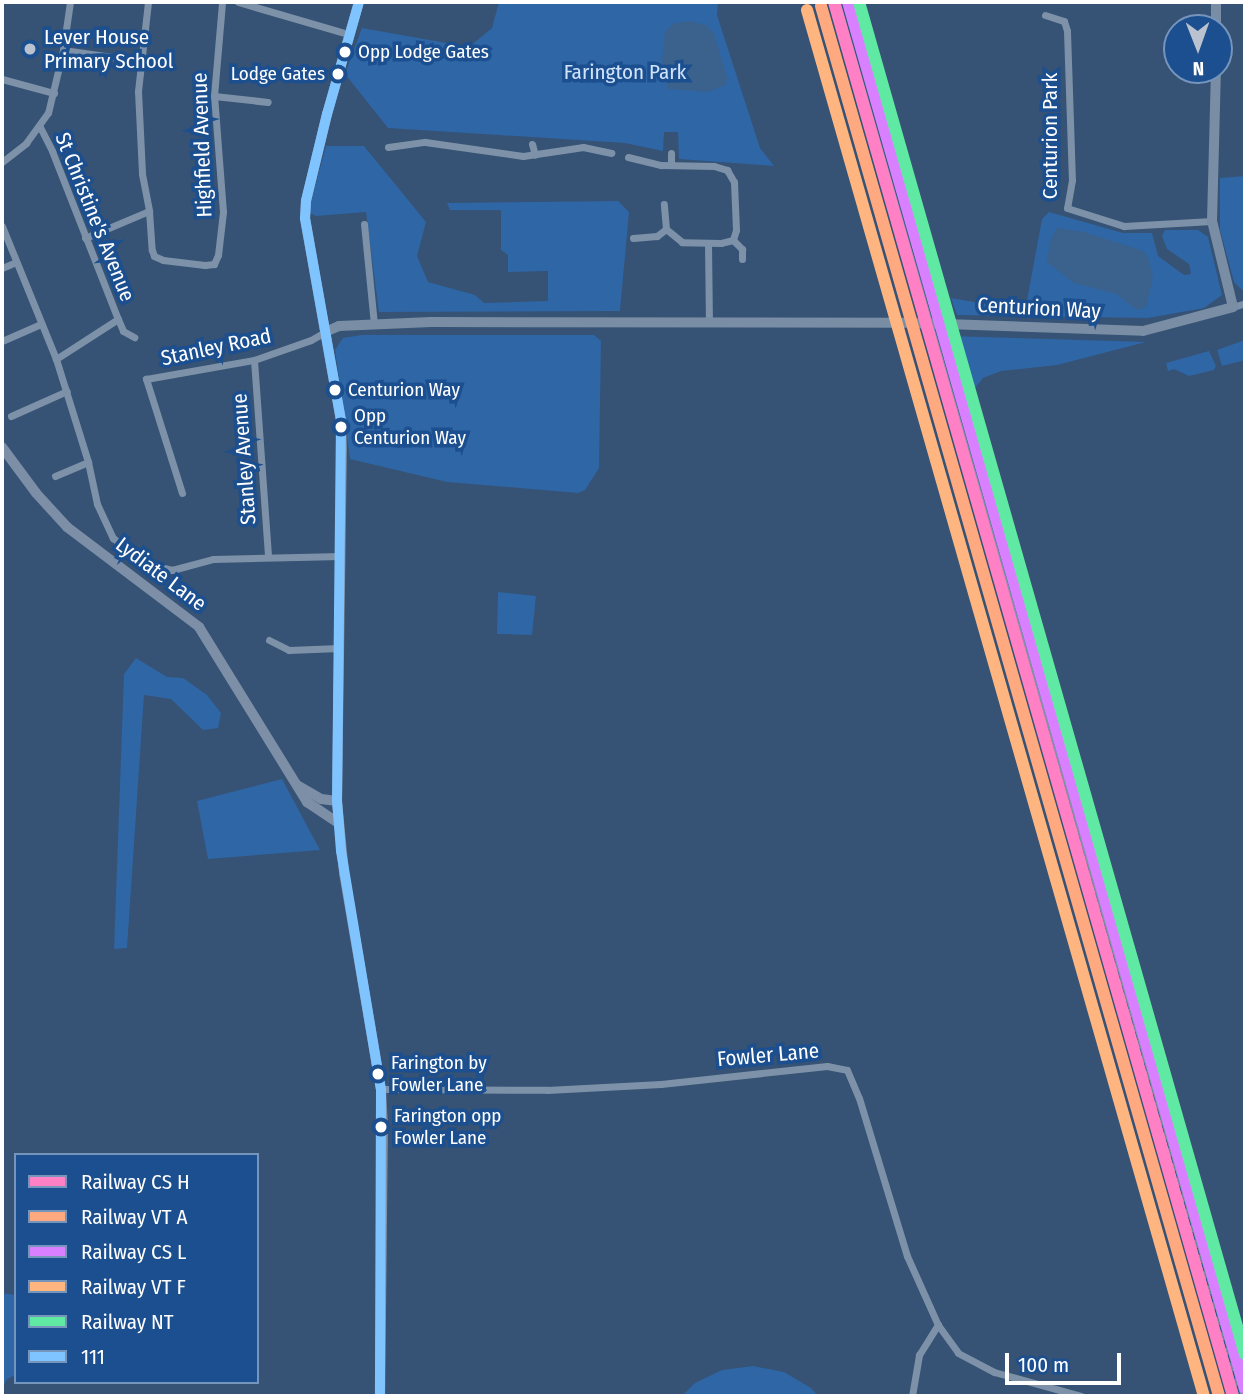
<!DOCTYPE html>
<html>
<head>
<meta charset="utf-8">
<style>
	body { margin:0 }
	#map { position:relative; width:1247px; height:1398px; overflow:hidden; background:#365274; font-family:"Fira Sans Condensed",sans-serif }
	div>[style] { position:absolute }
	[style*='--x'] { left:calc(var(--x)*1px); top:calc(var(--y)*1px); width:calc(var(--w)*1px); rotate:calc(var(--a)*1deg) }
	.green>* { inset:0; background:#2f66a5 }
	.water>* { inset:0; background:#3b618d }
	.street>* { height:7px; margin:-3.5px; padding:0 3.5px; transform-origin:3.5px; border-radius:3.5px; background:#7d92a8 }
	.secondary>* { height:10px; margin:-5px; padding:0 5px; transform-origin:5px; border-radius:5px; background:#798da4 }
	.primary>* { height:10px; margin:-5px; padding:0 5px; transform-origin:5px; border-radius:5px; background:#7d8ea7 }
	.rail>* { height:5px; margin-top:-2.5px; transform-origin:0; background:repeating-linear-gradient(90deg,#1b4f8f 0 8px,#7e92a7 0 16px); box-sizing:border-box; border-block:2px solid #7e92a7 }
	.secondary-bridge>* { height:10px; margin:-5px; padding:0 5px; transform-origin:5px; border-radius:5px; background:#798da4 }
	.bus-1>* { height:10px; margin:-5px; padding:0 5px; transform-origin:5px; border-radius:5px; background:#80c4ff }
	.rail-1>* { height:12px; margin:-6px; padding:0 6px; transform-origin:6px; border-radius:6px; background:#ff80c5 }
	.rail-2>* { height:12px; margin:-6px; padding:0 6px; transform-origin:6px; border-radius:6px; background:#ffa980 }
	.rail-3>* { height:12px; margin:-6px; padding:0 6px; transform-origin:6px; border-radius:6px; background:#d880ff }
	.rail-4>* { height:12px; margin:-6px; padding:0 6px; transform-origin:6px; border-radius:6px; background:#ffb580 }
	.rail-5>* { height:12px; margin:-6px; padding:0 6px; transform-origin:6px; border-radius:6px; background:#60e9a3 }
	.dots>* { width:19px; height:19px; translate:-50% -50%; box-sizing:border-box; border:4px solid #1b4f8f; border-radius:50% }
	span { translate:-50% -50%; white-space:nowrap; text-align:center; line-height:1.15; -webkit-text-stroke:7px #1b4f8f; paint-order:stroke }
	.bus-label { font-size:19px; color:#fff }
	.left { translate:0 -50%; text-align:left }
	.right { translate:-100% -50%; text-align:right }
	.poi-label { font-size:21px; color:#fff }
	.park-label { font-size:21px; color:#cfe3fa }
	.street-label { font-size:21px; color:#fff }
	.frame { position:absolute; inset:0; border:4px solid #fff; pointer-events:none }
	.legend { position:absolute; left:14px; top:1153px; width:245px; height:231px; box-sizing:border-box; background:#1b4f8f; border:2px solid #7695bc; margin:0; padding:9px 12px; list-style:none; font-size:21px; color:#fff }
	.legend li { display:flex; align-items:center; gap:14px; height:35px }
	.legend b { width:35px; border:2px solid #7695bc }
	.north { position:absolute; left:1163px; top:14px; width:70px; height:70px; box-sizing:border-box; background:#1b4f8f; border:2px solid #7695bc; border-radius:50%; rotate:179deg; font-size:19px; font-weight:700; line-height:28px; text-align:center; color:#fff }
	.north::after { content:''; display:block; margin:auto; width:24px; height:32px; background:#b9c2ce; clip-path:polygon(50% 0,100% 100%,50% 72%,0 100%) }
	.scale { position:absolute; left:1005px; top:1353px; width:116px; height:32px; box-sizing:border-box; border:4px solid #fff; border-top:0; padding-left:9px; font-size:21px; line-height:24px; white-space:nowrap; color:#fff; -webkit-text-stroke:5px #1b4f8f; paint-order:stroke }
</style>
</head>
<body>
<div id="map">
	<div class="green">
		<div style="clip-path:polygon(499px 2px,718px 2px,717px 15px,760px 148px,774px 166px,679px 159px,678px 132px,664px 132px,663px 151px,625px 143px,388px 128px,345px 74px,362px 28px,469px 47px,492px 28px)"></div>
		<div style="clip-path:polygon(326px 146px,364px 146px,426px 222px,417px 256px,428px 282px,475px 295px,484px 303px,548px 301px,548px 271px,508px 272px,508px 255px,501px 250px,501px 210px,450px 210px,447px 203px,618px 201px,629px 212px,620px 311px,379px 312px,366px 212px,316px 216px,308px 212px)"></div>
		<div style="clip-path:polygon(1245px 176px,1245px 289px,1242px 290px,1234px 282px,1220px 230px,1220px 178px)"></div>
		<div style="clip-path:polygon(1049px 212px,1123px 233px,1152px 233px,1158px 256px,1184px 275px,1191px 274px,1189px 264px,1167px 249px,1162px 236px,1165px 230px,1198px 230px,1208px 237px,1222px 295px,1204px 308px,1148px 318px,957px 315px,951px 298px,1025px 311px,1042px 219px)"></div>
		<div style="clip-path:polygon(361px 335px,594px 335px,601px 341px,599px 468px,585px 490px,578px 493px,447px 482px,350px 459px,335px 350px,343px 338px)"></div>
		<div style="clip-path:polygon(949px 336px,1146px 342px,1057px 365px,1001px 371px,983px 378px,972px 392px,969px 406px)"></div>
		<div style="clip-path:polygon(1245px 340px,1245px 360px,1222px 366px,1217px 350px)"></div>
		<div style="clip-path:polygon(1209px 351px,1216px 366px,1214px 370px,1189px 376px,1174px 369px,1168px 371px,1166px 363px)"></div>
		<div style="clip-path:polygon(498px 592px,536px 596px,532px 635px,497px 634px)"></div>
		<div style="clip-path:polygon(136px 658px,167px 677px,183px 678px,207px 695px,221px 713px,218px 728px,203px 730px,171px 699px,144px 695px,127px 948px,114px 949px,124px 674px)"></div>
		<div style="clip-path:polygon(282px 779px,320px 850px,208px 859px,197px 801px)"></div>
		<div style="clip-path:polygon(2px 1293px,16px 1295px,16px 1375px,7px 1379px,2px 1389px)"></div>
		<div style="clip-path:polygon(753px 1366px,784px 1372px,811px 1388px,818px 1396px,682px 1396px,695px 1383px,722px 1370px)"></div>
	</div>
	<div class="water">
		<div style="clip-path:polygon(690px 21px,706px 25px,714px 34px,727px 78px,726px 85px,708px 92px,668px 89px,662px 62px,665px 32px,674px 23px)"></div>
		<div style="clip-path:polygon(1057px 228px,1084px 232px,1143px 251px,1148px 257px,1153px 277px,1146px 307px,1137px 310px,1116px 294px,1074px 283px,1047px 262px,1051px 239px)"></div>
	</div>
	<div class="street">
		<div style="--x:148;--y:2;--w:90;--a:96.4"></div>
		<div style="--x:138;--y:91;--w:83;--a:87.2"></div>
		<div style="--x:142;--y:174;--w:38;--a:79"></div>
		<div style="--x:149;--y:211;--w:39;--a:86"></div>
		<div style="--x:152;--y:250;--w:6;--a:72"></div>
		<div style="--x:154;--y:256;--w:10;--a:24"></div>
		<div style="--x:163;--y:260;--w:42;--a:6.8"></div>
		<div style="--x:205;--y:265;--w:9;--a:-6"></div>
		<div style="--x:214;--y:264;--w:10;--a:-66"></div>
		<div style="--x:218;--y:255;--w:43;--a:-83.4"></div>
		<div style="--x:223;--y:212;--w:116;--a:-94.4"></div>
		<div style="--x:214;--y:96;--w:94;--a:-85.1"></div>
		<div style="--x:238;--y:2;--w:115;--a:16.2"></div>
		<div style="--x:1045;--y:15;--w:20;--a:18"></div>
		<div style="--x:1064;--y:21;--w:10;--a:73"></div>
		<div style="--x:1067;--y:31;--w:149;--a:88.1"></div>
		<div style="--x:1072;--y:180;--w:28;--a:100"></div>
		<div style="--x:1067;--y:208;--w:60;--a:17.5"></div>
		<div style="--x:1124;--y:226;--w:88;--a:-3.3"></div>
		<div style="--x:63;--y:50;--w:78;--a:8.1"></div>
		<div style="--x:2;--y:79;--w:54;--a:15.1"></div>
		<div style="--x:214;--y:96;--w:54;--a:6.3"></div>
		<div style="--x:40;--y:127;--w:27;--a:63"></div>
		<div style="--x:52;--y:151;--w:180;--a:68.6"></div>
		<div style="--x:118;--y:319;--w:74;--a:147.2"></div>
		<div style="--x:532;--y:144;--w:11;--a:75"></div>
		<div style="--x:388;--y:147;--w:37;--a:-8"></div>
		<div style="--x:425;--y:142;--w:99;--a:8.1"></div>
		<div style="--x:523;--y:156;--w:61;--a:-8.5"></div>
		<div style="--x:583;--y:147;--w:29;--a:12"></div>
		<div style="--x:671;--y:153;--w:12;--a:90"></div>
		<div style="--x:628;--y:157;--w:34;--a:14"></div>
		<div style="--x:661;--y:165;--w:53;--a:1.1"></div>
		<div style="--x:714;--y:166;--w:14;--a:17"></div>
		<div style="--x:727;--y:170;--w:14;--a:60"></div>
		<div style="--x:734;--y:182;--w:48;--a:87.6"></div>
		<div style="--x:736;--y:230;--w:10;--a:107"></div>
		<div style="--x:733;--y:240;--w:12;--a:166"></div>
		<div style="--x:721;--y:243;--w:39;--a:-179"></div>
		<div style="--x:682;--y:242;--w:21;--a:-141"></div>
		<div style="--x:666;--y:229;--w:25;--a:-95"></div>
		<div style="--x:2;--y:162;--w:31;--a:-38"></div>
		<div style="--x:26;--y:143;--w:37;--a:-54"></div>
		<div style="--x:48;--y:113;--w:65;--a:-76.6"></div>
		<div style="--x:63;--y:50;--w:49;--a:-81.7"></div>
		<div style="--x:364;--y:224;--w:100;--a:84.3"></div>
		<div style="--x:2;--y:226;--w:144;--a:67.9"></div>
		<div style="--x:56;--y:359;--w:108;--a:72.7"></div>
		<div style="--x:88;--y:462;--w:43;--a:77.9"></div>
		<div style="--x:97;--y:504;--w:38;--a:65"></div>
		<div style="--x:113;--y:538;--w:43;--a:37.4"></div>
		<div style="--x:147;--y:564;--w:26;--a:13"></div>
		<div style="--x:172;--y:570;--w:42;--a:-15"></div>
		<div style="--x:213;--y:559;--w:128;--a:-1.3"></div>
		<div style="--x:85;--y:238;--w:69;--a:-22.9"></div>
		<div style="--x:633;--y:238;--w:24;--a:-5"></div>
		<div style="--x:657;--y:236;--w:11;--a:-38"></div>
		<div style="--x:733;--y:240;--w:13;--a:45"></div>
		<div style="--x:742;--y:249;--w:10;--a:90"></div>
		<div style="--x:708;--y:243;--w:79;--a:89.3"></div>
		<div style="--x:2;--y:268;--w:15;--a:-23"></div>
		<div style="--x:1233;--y:307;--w:13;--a:-18"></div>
		<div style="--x:118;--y:319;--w:13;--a:67"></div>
		<div style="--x:123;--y:331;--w:13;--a:29"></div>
		<div style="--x:2;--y:341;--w:43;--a:-23.6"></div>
		<div style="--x:254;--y:360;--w:196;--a:85.9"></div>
		<div style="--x:11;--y:416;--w:61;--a:-24.1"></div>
		<div style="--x:55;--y:476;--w:36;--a:-23"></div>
		<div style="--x:182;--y:493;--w:120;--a:-107.5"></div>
		<div style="--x:146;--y:379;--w:110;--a:-10"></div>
		<div style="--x:254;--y:360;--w:60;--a:-19.3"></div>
		<div style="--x:311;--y:340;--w:16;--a:-30"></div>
		<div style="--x:269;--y:640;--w:22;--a:27"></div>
		<div style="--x:289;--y:650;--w:50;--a:-2.3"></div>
		<div style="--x:381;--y:1089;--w:166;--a:0.3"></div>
		<div style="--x:547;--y:1090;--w:114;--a:-3"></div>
		<div style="--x:661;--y:1084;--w:167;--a:-6.2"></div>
		<div style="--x:827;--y:1066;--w:20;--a:11"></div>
		<div style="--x:847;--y:1070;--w:30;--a:67"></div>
		<div style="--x:859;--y:1098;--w:165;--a:73.1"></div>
		<div style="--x:907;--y:1256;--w:76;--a:65.8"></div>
		<div style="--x:938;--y:1325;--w:34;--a:54"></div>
		<div style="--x:958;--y:1353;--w:41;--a:27.8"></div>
		<div style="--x:994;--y:1372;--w:90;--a:15.4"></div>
		<div style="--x:912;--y:1396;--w:42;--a:-80.3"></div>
		<div style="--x:919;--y:1355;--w:36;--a:-58"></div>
	</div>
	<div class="secondary">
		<div style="--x:1216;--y:28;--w:26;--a:-90"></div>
		<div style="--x:946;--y:324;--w:197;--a:2"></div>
		<div style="--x:1143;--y:331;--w:93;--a:-14.9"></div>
		<div style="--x:1233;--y:307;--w:89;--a:-103.7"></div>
		<div style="--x:1212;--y:221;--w:151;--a:-88.5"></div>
		<div style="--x:325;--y:332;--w:15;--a:-23"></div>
		<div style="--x:339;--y:326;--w:92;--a:-2.5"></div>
		<div style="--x:431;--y:322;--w:480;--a:0.1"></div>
		<div style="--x:337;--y:801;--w:352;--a:-89.2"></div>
		<div style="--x:342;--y:449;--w:28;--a:-92"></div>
		<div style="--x:341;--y:421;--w:206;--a:-100.1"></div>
		<div style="--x:305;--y:218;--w:17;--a:-87"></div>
		<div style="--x:306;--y:201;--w:89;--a:-76.4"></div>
		<div style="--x:327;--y:114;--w:116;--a:-74.1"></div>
	</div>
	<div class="primary">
		<div style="--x:2;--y:447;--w:57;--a:53.5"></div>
		<div style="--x:36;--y:493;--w:46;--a:47.6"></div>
		<div style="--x:67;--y:527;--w:166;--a:37.1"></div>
		<div style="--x:199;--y:627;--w:206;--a:58.3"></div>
		<div style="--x:307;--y:802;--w:37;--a:34"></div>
		<div style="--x:297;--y:785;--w:28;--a:30"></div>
		<div style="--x:321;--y:799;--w:16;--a:7"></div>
		<div style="--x:337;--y:801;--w:72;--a:84.4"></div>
		<div style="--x:344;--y:873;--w:219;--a:80.3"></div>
		<div style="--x:381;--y:1089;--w:33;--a:87"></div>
		<div style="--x:383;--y:1122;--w:274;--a:90.6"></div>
	</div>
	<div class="rail">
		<div style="--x:838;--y:2;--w:1451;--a:73.91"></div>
	</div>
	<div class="secondary-bridge">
		<div style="--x:911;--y:323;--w:35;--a:2"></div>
	</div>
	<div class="bus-1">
		<div style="--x:359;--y:2;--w:116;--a:105.9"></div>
		<div style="--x:327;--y:114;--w:89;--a:103.6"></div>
		<div style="--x:306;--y:201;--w:17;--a:93"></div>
		<div style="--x:305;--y:218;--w:206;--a:79.9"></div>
		<div style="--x:341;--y:421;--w:380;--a:90.6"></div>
		<div style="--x:337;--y:801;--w:50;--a:85.4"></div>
		<div style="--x:341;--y:851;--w:241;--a:80.5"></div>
		<div style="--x:381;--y:1089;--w:307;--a:90.2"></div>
	</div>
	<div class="rail-1">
		<div style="--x:834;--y:2;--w:1450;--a:74.03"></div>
	</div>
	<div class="rail-2">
		<div style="--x:821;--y:6;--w:1446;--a:74.02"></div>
	</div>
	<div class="rail-3">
		<div style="--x:848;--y:2;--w:1442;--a:74.02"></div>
	</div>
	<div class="rail-4">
		<div style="--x:807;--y:10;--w:1442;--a:74.02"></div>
	</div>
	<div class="rail-5">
		<div style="--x:859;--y:2;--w:1406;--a:74.07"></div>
	</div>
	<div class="dots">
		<div style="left:30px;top:49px;background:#b9c2ce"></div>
		<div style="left:345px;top:52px;background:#fff"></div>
		<div style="left:338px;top:74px;background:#fff"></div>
		<div style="left:335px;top:390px;background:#fff"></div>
		<div style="left:341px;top:427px;background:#fff"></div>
		<div style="left:378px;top:1074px;background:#fff"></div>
		<div style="left:381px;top:1127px;background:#fff"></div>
	</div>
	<div class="bus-label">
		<span class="left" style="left:358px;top:52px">Opp Lodge Gates</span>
		<span class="right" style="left:325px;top:74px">Lodge Gates</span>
		<span class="left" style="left:348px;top:390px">Centurion Way</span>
		<span class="left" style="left:354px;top:427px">Opp<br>Centurion Way</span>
		<span class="left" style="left:391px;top:1074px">Farington by<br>Fowler Lane</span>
		<span class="left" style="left:394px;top:1127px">Farington opp<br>Fowler Lane</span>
	</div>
	<div class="poi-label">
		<span class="left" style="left:44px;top:49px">Lever House<br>Primary School</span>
	</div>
	<div class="park-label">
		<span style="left:625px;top:72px">Farington Park</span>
	</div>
	<div class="street-label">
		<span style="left:1050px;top:136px;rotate:-90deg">Centurion Park</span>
		<span style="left:202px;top:145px;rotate:-92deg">Highfield Avenue</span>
		<span style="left:95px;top:217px;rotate:68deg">St Christine's Avenue</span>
		<span style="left:1039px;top:308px;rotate:3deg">Centurion Way</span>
		<span style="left:216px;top:347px;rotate:-12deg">Stanley Road</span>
		<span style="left:244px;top:459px;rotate:-94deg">Stanley Avenue</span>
		<span style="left:161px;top:574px;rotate:37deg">Lydiate Lane</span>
		<span style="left:768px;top:1055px;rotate:-5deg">Fowler Lane</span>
	</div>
	<div class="frame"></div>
	<ul class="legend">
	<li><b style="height:9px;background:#ff80c5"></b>Railway CS H</li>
	<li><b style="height:9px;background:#ffa980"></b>Railway VT A</li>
	<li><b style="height:9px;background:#d880ff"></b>Railway CS L</li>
	<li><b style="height:9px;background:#ffb580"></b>Railway VT F</li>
	<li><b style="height:9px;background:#60e9a3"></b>Railway NT</li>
	<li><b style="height:9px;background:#80c4ff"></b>111</li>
	</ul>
	<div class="north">N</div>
	<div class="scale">100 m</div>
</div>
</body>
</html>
